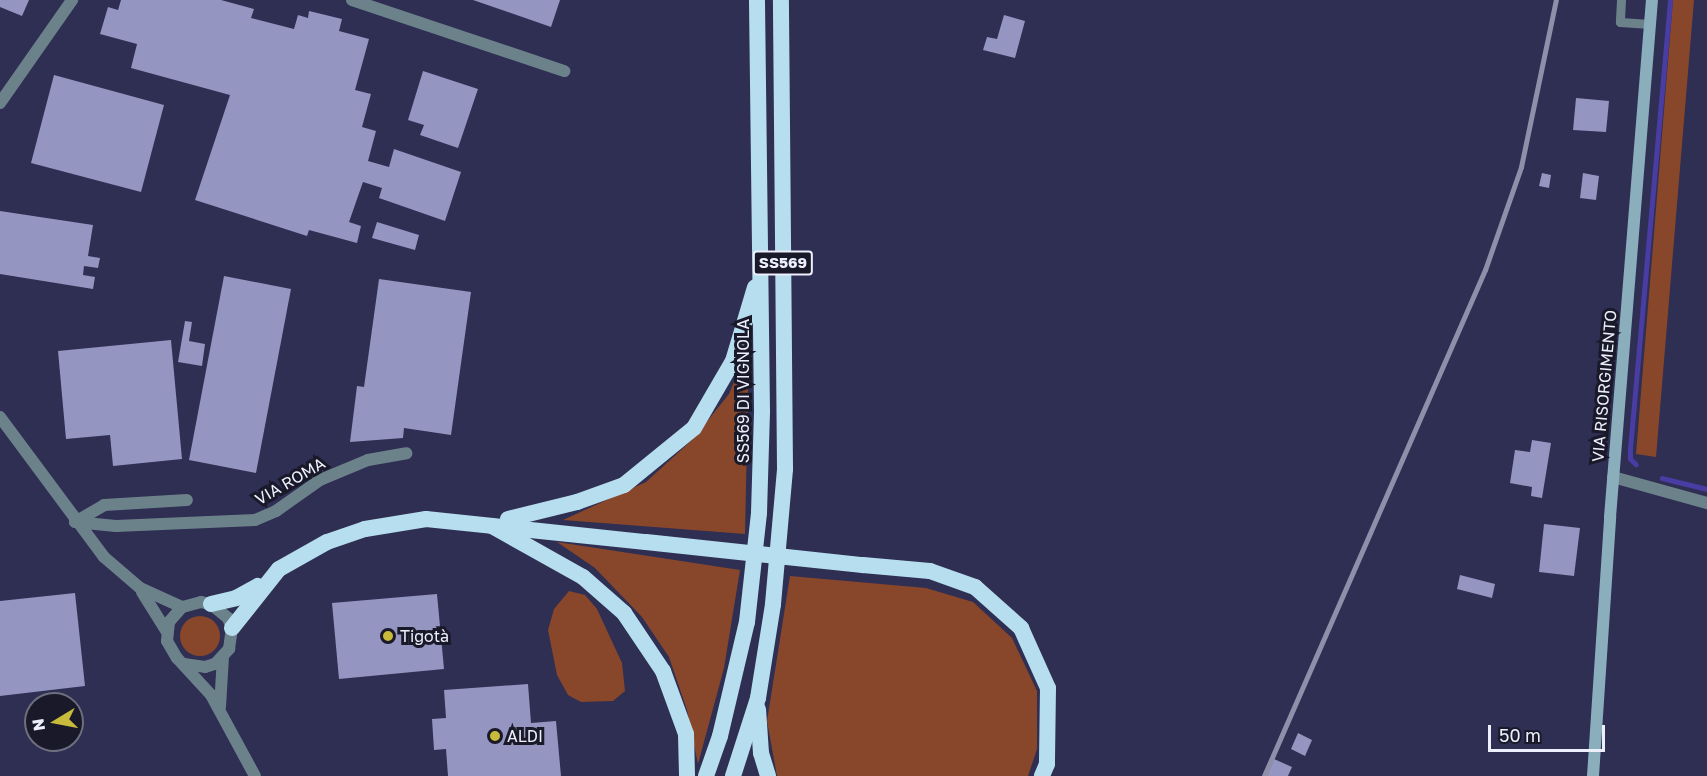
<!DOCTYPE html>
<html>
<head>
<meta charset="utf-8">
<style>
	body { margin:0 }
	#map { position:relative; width:1707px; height:776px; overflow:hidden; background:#2f2e53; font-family:"Golos Text",sans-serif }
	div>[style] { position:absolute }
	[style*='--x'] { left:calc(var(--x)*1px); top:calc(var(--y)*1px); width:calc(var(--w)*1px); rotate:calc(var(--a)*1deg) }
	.green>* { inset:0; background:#88472b }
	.round { border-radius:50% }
	.stream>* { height:4.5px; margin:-2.25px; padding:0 2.25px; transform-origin:2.25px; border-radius:2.25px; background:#493ca3 }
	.building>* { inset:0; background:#9495c1 }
	.service>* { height:9px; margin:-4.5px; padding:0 4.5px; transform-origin:4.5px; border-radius:4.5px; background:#6c828b }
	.minor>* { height:12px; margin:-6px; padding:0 6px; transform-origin:6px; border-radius:6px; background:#6c828b }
	.tertiary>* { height:12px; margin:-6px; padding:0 6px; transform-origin:6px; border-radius:6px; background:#6c828b }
	.secondary>* { height:12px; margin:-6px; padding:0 6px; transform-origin:6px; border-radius:6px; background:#8baebc }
	.trunk>* { height:16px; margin:-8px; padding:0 8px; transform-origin:8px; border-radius:8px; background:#b6deee }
	.rail>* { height:4.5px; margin:-2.25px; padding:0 2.25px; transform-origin:2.25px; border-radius:2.25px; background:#8f8fa9 }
	.trunk-bridge>* { height:16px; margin:-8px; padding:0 8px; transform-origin:8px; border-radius:8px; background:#b6deee }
	.dots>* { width:16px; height:16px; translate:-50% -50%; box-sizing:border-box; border:3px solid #191929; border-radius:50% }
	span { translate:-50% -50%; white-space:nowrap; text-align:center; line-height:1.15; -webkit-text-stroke:6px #191929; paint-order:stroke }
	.shield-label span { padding:2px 4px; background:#191929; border:2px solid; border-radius:4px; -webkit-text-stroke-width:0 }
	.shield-label { font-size:15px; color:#eeeffd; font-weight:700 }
	.street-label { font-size:16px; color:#eeeffd }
	.poi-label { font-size:16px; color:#eeeffd }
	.left { translate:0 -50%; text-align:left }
	.north { position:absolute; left:24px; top:692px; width:60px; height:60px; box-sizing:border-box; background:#191929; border:2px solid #6e6f7e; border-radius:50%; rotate:260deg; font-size:16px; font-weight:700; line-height:24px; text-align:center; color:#eeeffd }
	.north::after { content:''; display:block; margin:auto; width:21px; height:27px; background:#c8bb3b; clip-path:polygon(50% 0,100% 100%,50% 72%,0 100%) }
	.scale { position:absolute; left:1488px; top:725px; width:117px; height:27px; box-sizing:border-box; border:3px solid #eeeffd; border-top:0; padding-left:8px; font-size:18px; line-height:21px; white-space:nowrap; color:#eeeffd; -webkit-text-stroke:4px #191929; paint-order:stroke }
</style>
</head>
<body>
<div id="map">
	<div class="green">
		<div style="clip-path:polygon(1673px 0,1694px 0,1656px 457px,1636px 454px)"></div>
		<div style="clip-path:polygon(749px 345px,745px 534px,563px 520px,646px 482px,692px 440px,729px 394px)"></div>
		<div style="clip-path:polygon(557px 542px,740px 570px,724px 668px,698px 764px,687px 710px,669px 657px,642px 617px,595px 568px)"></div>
		<div style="clip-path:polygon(790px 576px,926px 588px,973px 602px,1012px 638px,1037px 691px,1037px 749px,1028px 776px,777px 776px,767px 721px)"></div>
		<div style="clip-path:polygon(569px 591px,585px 595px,597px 609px,622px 663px,625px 691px,613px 701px,581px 702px,568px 695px,557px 675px,548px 630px,554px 609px)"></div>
		<div class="round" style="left:180px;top:616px;width:40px;height:40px"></div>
	</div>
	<div class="stream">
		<div style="--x:1636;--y:465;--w:8;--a:-135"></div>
		<div style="--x:1630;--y:459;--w:10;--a:-90"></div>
		<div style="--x:1630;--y:449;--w:451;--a:-84.9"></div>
		<div style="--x:1662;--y:478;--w:46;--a:13.7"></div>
	</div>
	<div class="building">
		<div style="clip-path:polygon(0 0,29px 0,22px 16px,0 7px)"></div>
		<div style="clip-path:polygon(121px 0,221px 0,254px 9px,251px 18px,294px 29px,298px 15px,308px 18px,309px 11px,342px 19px,339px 31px,369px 39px,355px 90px,371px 94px,362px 127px,376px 131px,368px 161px,389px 167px,394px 149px,461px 172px,445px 221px,379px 198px,382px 188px,363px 182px,349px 222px,361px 226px,357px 243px,309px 230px,307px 236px,195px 200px,230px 95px,131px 68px,137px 44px,100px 34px,108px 7px,118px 10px)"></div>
		<div style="clip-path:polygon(473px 0,560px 0,551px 27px)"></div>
		<div style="clip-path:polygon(1004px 15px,1025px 21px,1015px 58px,983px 50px,987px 37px,997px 39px)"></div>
		<div style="clip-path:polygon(423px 71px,478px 89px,458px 148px,420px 135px,424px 125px,408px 120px)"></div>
		<div style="clip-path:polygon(54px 75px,164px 105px,141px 192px,31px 163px)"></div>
		<div style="clip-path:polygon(1576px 98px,1609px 101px,1606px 132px,1573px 130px)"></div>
		<div style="clip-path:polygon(1542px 173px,1551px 175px,1549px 188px,1539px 186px)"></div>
		<div style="clip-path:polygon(1583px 173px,1599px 176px,1596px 200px,1580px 198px)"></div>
		<div style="clip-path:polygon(0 211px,93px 225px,88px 256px,100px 258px,98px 268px,84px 266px,83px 275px,95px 277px,93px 289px,0 274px)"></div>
		<div style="clip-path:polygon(377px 222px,419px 235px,415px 250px,372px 238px)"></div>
		<div style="clip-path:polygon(224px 276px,291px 289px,256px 473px,189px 460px)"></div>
		<div style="clip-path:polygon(379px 279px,471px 292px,451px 435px,404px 428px,403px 438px,350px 442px,357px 386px,364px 387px)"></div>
		<div style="clip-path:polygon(185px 321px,192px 322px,189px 341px,205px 344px,202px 366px,178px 362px)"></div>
		<div style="clip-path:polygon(171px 340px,182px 459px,113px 466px,110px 435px,66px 439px,58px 351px)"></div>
		<div style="clip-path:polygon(1532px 440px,1551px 443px,1542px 498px,1531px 496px,1532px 487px,1510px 483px,1515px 450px,1530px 452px)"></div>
		<div style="clip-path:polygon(1544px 524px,1580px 528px,1574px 576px,1539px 572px)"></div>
		<div style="clip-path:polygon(1460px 575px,1495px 584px,1492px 598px,1457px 589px)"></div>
		<div style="clip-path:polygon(75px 593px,85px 686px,0 696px,0 601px)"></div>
		<div style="clip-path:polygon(437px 594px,444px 669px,339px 679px,332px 603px)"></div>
		<div style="clip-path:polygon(528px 684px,531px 723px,556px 721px,561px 776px,448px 776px,446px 749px,434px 750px,432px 719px,446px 718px,444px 690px)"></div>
		<div style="clip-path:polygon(1298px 733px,1312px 740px,1305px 756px,1291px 749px)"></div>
		<div style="clip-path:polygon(1274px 759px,1292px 767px,1288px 776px,1267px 776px)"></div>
	</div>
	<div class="service">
		<div style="--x:1621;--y:0;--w:22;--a:93"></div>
		<div style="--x:1620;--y:22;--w:30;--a:4"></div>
	</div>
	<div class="minor">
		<div style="--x:352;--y:0;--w:224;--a:18.5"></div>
		<div style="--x:0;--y:103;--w:126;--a:-55"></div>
		<div style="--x:1613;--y:477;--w:98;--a:15.5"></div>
		<div style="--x:75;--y:522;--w:41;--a:5.6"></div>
		<div style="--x:116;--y:526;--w:139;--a:-2.5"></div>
		<div style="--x:255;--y:520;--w:23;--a:-23"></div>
		<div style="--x:276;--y:511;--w:54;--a:-35.2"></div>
		<div style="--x:320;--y:480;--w:52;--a:-22.6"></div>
		<div style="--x:368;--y:460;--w:39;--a:-10"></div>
		<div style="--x:75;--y:522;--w:34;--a:-30"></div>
		<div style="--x:104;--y:505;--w:83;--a:-3.4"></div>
	</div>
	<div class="tertiary">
		<div style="--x:0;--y:417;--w:174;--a:53.4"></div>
		<div style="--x:104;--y:557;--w:48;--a:40.7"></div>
		<div style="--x:140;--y:588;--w:46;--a:24.3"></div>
		<div style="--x:142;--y:592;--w:47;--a:58"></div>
		<div style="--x:184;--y:664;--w:21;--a:8"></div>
		<div style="--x:205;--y:667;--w:10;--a:-17"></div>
		<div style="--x:215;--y:664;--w:21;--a:-47"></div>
		<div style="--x:229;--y:649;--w:21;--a:-82"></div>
		<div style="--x:232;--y:628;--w:11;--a:-112"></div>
		<div style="--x:228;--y:618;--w:22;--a:-141"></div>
		<div style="--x:211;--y:604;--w:10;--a:-169"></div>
		<div style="--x:201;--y:602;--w:20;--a:165"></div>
		<div style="--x:182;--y:607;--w:20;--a:131"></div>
		<div style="--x:169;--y:622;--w:19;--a:96"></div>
		<div style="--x:167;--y:641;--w:20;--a:60"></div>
		<div style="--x:177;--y:658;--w:50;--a:47.4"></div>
		<div style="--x:211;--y:695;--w:92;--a:61.5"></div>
		<div style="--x:220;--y:707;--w:50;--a:-86.6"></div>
	</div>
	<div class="secondary">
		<div style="--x:1593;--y:776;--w:260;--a:-86.2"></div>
		<div style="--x:1610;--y:517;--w:519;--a:-85.36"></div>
	</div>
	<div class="trunk">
		<div style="--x:508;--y:519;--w:71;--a:-13.8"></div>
		<div style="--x:577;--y:502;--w:50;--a:-19.9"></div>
		<div style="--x:624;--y:485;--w:90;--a:-39.2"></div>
		<div style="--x:694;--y:428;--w:78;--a:-59.8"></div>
		<div style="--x:733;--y:361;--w:77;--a:-73.4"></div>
		<div style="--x:492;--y:526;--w:104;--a:29.3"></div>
		<div style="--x:583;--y:577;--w:55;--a:41.3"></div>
		<div style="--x:624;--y:613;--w:70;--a:56.1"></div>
		<div style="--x:663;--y:671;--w:67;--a:69.9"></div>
		<div style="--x:686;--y:734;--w:42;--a:88.6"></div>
		<div style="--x:863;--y:565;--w:67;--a:5.1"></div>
		<div style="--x:930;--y:571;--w:48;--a:19.6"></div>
		<div style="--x:975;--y:587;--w:62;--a:41.7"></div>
		<div style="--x:1021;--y:628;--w:66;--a:65.8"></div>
		<div style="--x:1048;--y:688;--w:76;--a:90.8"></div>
		<div style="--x:1047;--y:764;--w:13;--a:113"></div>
		<div style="--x:211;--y:604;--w:26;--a:-13"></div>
		<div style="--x:236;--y:598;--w:25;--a:-29"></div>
		<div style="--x:232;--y:628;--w:75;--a:-51.5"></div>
		<div style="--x:279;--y:569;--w:55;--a:-29.4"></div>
		<div style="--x:327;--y:542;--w:40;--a:-18.9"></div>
		<div style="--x:365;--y:529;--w:62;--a:-9.3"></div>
		<div style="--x:426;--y:519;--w:221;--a:6"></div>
		<div style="--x:758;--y:709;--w:44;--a:86.1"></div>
		<div style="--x:761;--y:753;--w:24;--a:73"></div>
		<div style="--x:706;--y:776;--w:42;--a:-70.7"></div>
		<div style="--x:720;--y:736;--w:117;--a:-76.7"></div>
		<div style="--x:747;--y:622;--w:110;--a:-83.7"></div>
		<div style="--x:759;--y:513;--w:102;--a:-88.3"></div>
		<div style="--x:762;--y:411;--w:411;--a:-90.7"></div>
		<div style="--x:733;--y:776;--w:82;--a:-72.2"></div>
		<div style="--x:758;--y:698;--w:95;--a:-80.9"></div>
		<div style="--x:773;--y:604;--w:136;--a:-84.9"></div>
		<div style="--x:785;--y:469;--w:469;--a:-90.5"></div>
	</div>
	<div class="rail">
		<div style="--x:1264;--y:776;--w:552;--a:-66.41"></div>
		<div style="--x:1485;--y:270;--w:109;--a:-70.7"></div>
		<div style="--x:1521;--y:167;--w:171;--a:-78.2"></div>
	</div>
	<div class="trunk-bridge">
		<div style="--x:646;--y:542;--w:218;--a:6.1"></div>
	</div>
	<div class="dots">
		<div style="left:388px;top:636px;background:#c8bb3b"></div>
		<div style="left:495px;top:736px;background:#c8bb3b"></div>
	</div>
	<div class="shield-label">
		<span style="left:783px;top:263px">SS569</span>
	</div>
	<div class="street-label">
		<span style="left:1604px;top:386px;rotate:-85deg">VIA RISORGIMENTO</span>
		<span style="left:743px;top:391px;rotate:-90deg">SS569 DI VIGNOLA</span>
		<span style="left:290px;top:481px;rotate:-30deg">VIA ROMA</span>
	</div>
	<div class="poi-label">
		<span class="left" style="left:400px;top:636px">Tigotà</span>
		<span class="left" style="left:507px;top:736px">ALDI</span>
	</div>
	<div class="north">N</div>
	<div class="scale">50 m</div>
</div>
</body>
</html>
